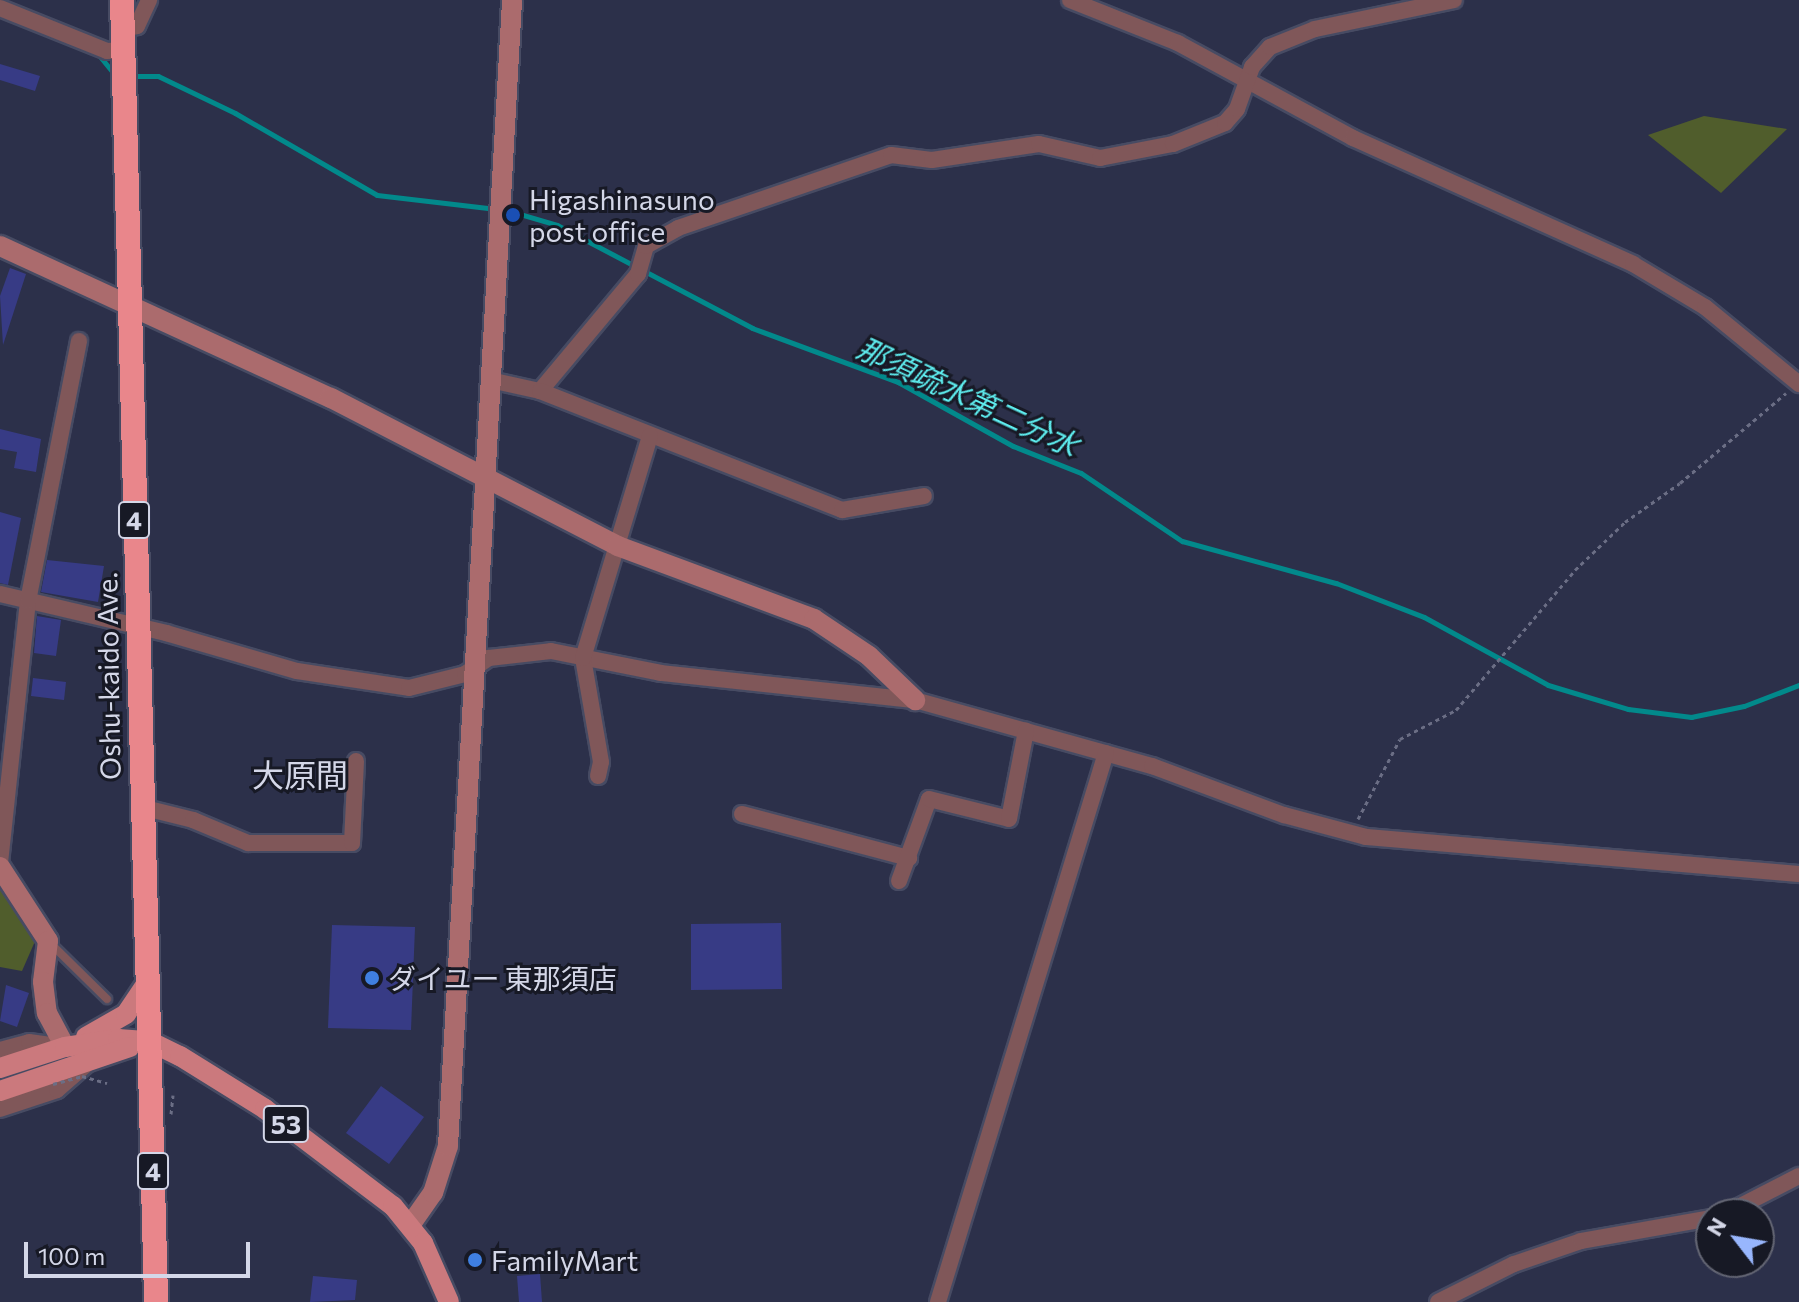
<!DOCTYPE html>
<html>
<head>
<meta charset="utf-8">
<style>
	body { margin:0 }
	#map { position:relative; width:1799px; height:1302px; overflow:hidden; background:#2c304a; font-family:Commissioner,"Noto Sans JP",sans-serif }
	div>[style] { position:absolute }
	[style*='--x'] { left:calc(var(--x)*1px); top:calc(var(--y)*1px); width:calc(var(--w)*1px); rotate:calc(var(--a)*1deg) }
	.green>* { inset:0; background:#505d2c }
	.stream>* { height:5px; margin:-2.5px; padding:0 2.5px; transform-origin:2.5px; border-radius:2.5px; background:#02898b }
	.building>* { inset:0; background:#373b85 }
	.path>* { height:3px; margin-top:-1.5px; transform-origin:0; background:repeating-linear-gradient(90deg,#6b6e85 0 4px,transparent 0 8px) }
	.roads { filter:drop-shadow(2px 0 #474b63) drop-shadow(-2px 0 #474b63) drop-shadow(0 2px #474b63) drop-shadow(0 -2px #474b63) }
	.lane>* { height:8px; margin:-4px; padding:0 4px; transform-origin:4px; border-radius:4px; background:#805759 }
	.street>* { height:16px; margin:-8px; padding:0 8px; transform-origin:8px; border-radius:8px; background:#805759 }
	.secondary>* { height:20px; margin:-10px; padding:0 10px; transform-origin:10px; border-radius:10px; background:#ab6b6d }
	.primary>* { height:20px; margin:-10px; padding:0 10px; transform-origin:10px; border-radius:10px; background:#cb797d }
	.highway>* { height:24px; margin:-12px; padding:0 12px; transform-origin:12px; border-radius:12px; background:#e9868b }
	.path-bridge>* { height:3px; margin-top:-1.5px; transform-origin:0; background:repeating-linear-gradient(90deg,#6b6e85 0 4px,transparent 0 8px) }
	.dots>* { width:22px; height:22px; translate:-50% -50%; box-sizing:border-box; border:4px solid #171925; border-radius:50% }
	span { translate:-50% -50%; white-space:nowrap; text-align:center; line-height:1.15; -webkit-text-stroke:6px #171925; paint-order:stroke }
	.shield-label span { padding:2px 6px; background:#171925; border:2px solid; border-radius:6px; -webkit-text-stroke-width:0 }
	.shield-label { font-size:26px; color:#d4d7e8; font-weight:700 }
	.poi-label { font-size:28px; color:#d4d7e8 }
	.left { translate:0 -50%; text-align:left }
	.street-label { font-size:28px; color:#d4d7e8 }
	.water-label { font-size:30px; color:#5eecee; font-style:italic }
	.quarter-label { font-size:32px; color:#d4d7e8 }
	.north { position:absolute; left:1695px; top:1198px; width:80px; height:80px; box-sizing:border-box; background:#171925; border:2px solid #636573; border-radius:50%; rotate:301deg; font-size:22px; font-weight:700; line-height:32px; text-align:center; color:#d4d7e8 }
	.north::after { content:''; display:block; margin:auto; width:28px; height:36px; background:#98b6fd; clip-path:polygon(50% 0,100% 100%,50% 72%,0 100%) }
	.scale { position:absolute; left:24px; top:1242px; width:226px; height:36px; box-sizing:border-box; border:4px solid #d4d7e8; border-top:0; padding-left:10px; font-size:24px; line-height:28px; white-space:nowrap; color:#d4d7e8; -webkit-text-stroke:6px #171925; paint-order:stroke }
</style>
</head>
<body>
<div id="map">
	<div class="green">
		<div style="clip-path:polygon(1704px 116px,1787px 129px,1721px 193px,1648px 135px)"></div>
		<div style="clip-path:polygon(0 879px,36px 939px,22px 971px,0 967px)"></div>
	</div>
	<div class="stream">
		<div style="--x:98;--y:54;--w:28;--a:51"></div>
		<div style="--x:130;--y:76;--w:28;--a:0"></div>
		<div style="--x:158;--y:76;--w:85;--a:25.7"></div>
		<div style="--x:235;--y:113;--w:164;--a:30"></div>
		<div style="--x:377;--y:195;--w:120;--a:6.7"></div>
		<div style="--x:506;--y:210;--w:53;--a:16.4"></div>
		<div style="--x:557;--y:225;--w:221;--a:27.8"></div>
		<div style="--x:752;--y:328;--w:156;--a:20.3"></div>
		<div style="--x:898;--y:382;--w:132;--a:29.1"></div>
		<div style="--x:1013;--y:446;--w:73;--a:21.7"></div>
		<div style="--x:1081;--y:473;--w:122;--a:34"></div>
		<div style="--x:1182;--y:541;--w:160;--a:15.3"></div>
		<div style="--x:1336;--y:583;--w:94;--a:21.1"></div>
		<div style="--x:1424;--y:617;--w:141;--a:28.7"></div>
		<div style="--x:1548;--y:685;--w:84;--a:16.7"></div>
		<div style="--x:1628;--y:709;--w:64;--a:7.2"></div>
		<div style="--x:1691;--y:717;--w:54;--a:-11.7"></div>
		<div style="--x:1744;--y:706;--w:59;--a:-20.9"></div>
	</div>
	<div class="building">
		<div style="clip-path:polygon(0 64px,40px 76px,35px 91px,0 80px)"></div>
		<div style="clip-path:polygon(10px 268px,26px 274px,3px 345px,0 296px)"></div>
		<div style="clip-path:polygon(0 429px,41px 439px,36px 472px,14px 468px,17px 452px,0 449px)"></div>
		<div style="clip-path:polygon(0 512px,21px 518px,8px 585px,0 583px)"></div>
		<div style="clip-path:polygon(47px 560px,104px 566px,98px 602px,41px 592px)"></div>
		<div style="clip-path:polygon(37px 616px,61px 620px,56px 656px,34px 653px)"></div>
		<div style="clip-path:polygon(33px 678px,66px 682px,64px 700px,31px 696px)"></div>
		<div style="clip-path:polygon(781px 923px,782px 989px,691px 990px,691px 924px)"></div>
		<div style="clip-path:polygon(332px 925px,415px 927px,411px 1030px,328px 1028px)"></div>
		<div style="clip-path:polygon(6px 985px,29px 993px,17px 1027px,0 1021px)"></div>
		<div style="clip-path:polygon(381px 1086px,424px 1117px,389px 1164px,346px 1133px)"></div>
		<div style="clip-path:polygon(540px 1274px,542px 1302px,519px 1302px,517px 1276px)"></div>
		<div style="clip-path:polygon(313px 1276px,357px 1280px,355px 1300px,310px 1302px)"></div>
	</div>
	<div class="path">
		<div style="--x:1358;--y:819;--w:90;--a:-62.3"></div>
		<div style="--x:1400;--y:739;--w:63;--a:-27.4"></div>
		<div style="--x:1456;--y:710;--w:184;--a:-49.6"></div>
		<div style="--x:1575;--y:570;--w:69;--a:-43.8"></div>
		<div style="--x:1625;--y:522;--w:67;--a:-35.3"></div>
		<div style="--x:1680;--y:483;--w:139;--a:-40.3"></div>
		<div style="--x:171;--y:1114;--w:19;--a:-84"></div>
	</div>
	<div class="roads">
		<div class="lane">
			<div style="--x:50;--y:943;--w:80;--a:44.5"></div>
		</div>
		<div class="street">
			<div style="--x:1070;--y:0;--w:116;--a:21.7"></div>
			<div style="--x:1178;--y:43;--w:199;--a:28.5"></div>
			<div style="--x:1353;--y:138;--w:307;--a:24.2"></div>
			<div style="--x:1633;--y:264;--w:84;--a:30.8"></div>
			<div style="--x:1705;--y:307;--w:122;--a:39.3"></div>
			<div style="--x:0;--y:8;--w:115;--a:21.9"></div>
			<div style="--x:107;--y:51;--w:17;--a:-3"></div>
			<div style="--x:123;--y:29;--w:14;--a:-12"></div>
			<div style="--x:137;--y:26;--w:29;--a:-65"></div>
			<div style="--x:490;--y:380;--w:51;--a:12.4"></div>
			<div style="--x:540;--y:391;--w:153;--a:-50.1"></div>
			<div style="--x:638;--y:274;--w:29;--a:-74"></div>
			<div style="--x:646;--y:246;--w:37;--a:-29"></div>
			<div style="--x:678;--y:228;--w:225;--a:-18.9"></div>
			<div style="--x:891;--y:155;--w:41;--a:7"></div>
			<div style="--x:932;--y:160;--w:108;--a:-8.5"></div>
			<div style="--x:1039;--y:144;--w:63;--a:12.9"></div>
			<div style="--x:1100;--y:158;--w:74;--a:-10.9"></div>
			<div style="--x:1173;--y:144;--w:56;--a:-22"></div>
			<div style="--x:1225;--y:123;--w:18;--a:-49"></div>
			<div style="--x:1237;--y:109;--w:45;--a:-70.3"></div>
			<div style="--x:1252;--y:67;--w:27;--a:-48"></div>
			<div style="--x:1270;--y:47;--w:48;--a:-21.8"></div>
			<div style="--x:1315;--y:29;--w:142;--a:-11.8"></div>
			<div style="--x:540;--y:391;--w:325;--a:21.5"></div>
			<div style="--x:842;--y:510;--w:83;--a:-9.7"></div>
			<div style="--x:0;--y:594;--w:171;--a:13.2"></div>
			<div style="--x:166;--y:633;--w:136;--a:16.2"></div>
			<div style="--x:297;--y:671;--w:113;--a:8.6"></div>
			<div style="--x:409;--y:688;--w:58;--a:-14"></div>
			<div style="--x:465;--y:674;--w:29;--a:-34"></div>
			<div style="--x:489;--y:658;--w:62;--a:-6.4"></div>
			<div style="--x:551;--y:651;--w:112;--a:11.3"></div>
			<div style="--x:661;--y:673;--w:255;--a:6.1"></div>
			<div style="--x:915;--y:700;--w:246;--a:15.6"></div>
			<div style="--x:1152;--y:766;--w:141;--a:20.4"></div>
			<div style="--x:1284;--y:815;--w:85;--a:15"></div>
			<div style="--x:1366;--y:837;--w:435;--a:4.9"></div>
			<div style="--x:598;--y:776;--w:14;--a:-78"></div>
			<div style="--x:601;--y:762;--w:106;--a:-99.8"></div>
			<div style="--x:583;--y:658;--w:232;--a:-73.2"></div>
			<div style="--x:141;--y:807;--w:54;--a:14"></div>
			<div style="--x:193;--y:820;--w:60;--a:22.7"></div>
			<div style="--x:248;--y:843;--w:104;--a:0"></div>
			<div style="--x:352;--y:843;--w:82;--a:-87.2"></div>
			<div style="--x:742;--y:814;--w:173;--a:14.8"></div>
			<div style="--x:0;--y:863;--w:263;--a:-83.9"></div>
			<div style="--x:28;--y:601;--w:265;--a:-78.9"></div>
			<div style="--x:899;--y:881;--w:87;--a:-69.9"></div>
			<div style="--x:929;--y:799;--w:82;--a:14"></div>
			<div style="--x:1009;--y:819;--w:90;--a:-79.1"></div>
			<div style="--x:0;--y:1050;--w:30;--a:-15"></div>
			<div style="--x:29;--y:1042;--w:36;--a:8"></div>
			<div style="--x:0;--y:1109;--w:60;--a:-18.4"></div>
			<div style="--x:57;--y:1090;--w:40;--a:-41"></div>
			<div style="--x:1725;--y:1214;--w:83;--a:-27.2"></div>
			<div style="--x:938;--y:1302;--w:574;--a:-72.99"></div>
			<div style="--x:1438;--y:1302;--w:85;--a:-26.6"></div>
			<div style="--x:1514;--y:1264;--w:71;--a:-18.9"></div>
			<div style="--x:1581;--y:1241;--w:132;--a:-10"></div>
		</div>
		<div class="secondary">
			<div style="--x:0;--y:246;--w:364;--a:24.7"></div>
			<div style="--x:331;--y:398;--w:323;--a:27.3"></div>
			<div style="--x:618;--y:546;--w:209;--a:20.4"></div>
			<div style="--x:814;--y:619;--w:66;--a:33.9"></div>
			<div style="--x:869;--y:656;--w:64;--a:43.7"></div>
			<div style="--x:0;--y:867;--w:88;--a:57"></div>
			<div style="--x:48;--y:941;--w:41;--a:97"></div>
			<div style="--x:43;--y:982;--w:31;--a:83"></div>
			<div style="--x:47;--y:1013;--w:38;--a:62"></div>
			<div style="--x:411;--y:1224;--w:38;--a:-55"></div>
			<div style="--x:433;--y:1193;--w:49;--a:-72.3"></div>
			<div style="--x:448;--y:1146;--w:1148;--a:-86.8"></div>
		</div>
		<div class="primary">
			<div style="--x:86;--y:1037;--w:46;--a:-29.9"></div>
			<div style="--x:126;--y:1014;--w:37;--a:-56"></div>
			<div style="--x:0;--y:1068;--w:68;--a:-17.9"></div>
			<div style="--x:65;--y:1047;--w:54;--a:-8.6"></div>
			<div style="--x:118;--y:1039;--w:31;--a:4"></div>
			<div style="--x:149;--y:1041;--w:34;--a:26"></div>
			<div style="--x:180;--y:1056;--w:100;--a:31.9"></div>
			<div style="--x:265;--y:1109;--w:161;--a:37.2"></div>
			<div style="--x:393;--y:1206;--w:48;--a:51"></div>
			<div style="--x:423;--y:1243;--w:64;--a:66.2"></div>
			<div style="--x:0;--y:1091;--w:137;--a:-18.7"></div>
		</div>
		<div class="highway">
			<div style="--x:122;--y:0;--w:1302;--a:88.5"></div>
		</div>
	</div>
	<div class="path-bridge">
		<div style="--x:53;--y:1084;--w:30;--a:-15"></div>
		<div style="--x:82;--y:1076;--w:26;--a:16"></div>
	</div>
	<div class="dots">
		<div style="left:513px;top:215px;background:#1a4fb4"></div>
		<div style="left:372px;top:978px;background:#3f7fe0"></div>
		<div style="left:475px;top:1260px;background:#3f7fe0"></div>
	</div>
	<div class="shield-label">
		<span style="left:134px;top:520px">4</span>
		<span style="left:286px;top:1124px">53</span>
		<span style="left:153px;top:1171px">4</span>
	</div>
	<div class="poi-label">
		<span class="left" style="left:529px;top:215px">Higashinasuno<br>post office</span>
		<span class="left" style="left:388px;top:978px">ダイユー 東那須店</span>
		<span class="left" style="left:491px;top:1260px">FamilyMart</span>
	</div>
	<div class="street-label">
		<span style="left:108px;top:676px;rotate:-91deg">Oshu-kaido Ave.</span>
	</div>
	<div class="water-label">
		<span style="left:968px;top:396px;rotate:25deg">那須疏水第二分水</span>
	</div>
	<div class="quarter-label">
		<span style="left:300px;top:774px">大原間</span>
	</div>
	<div class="north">N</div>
	<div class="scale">100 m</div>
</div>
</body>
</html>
